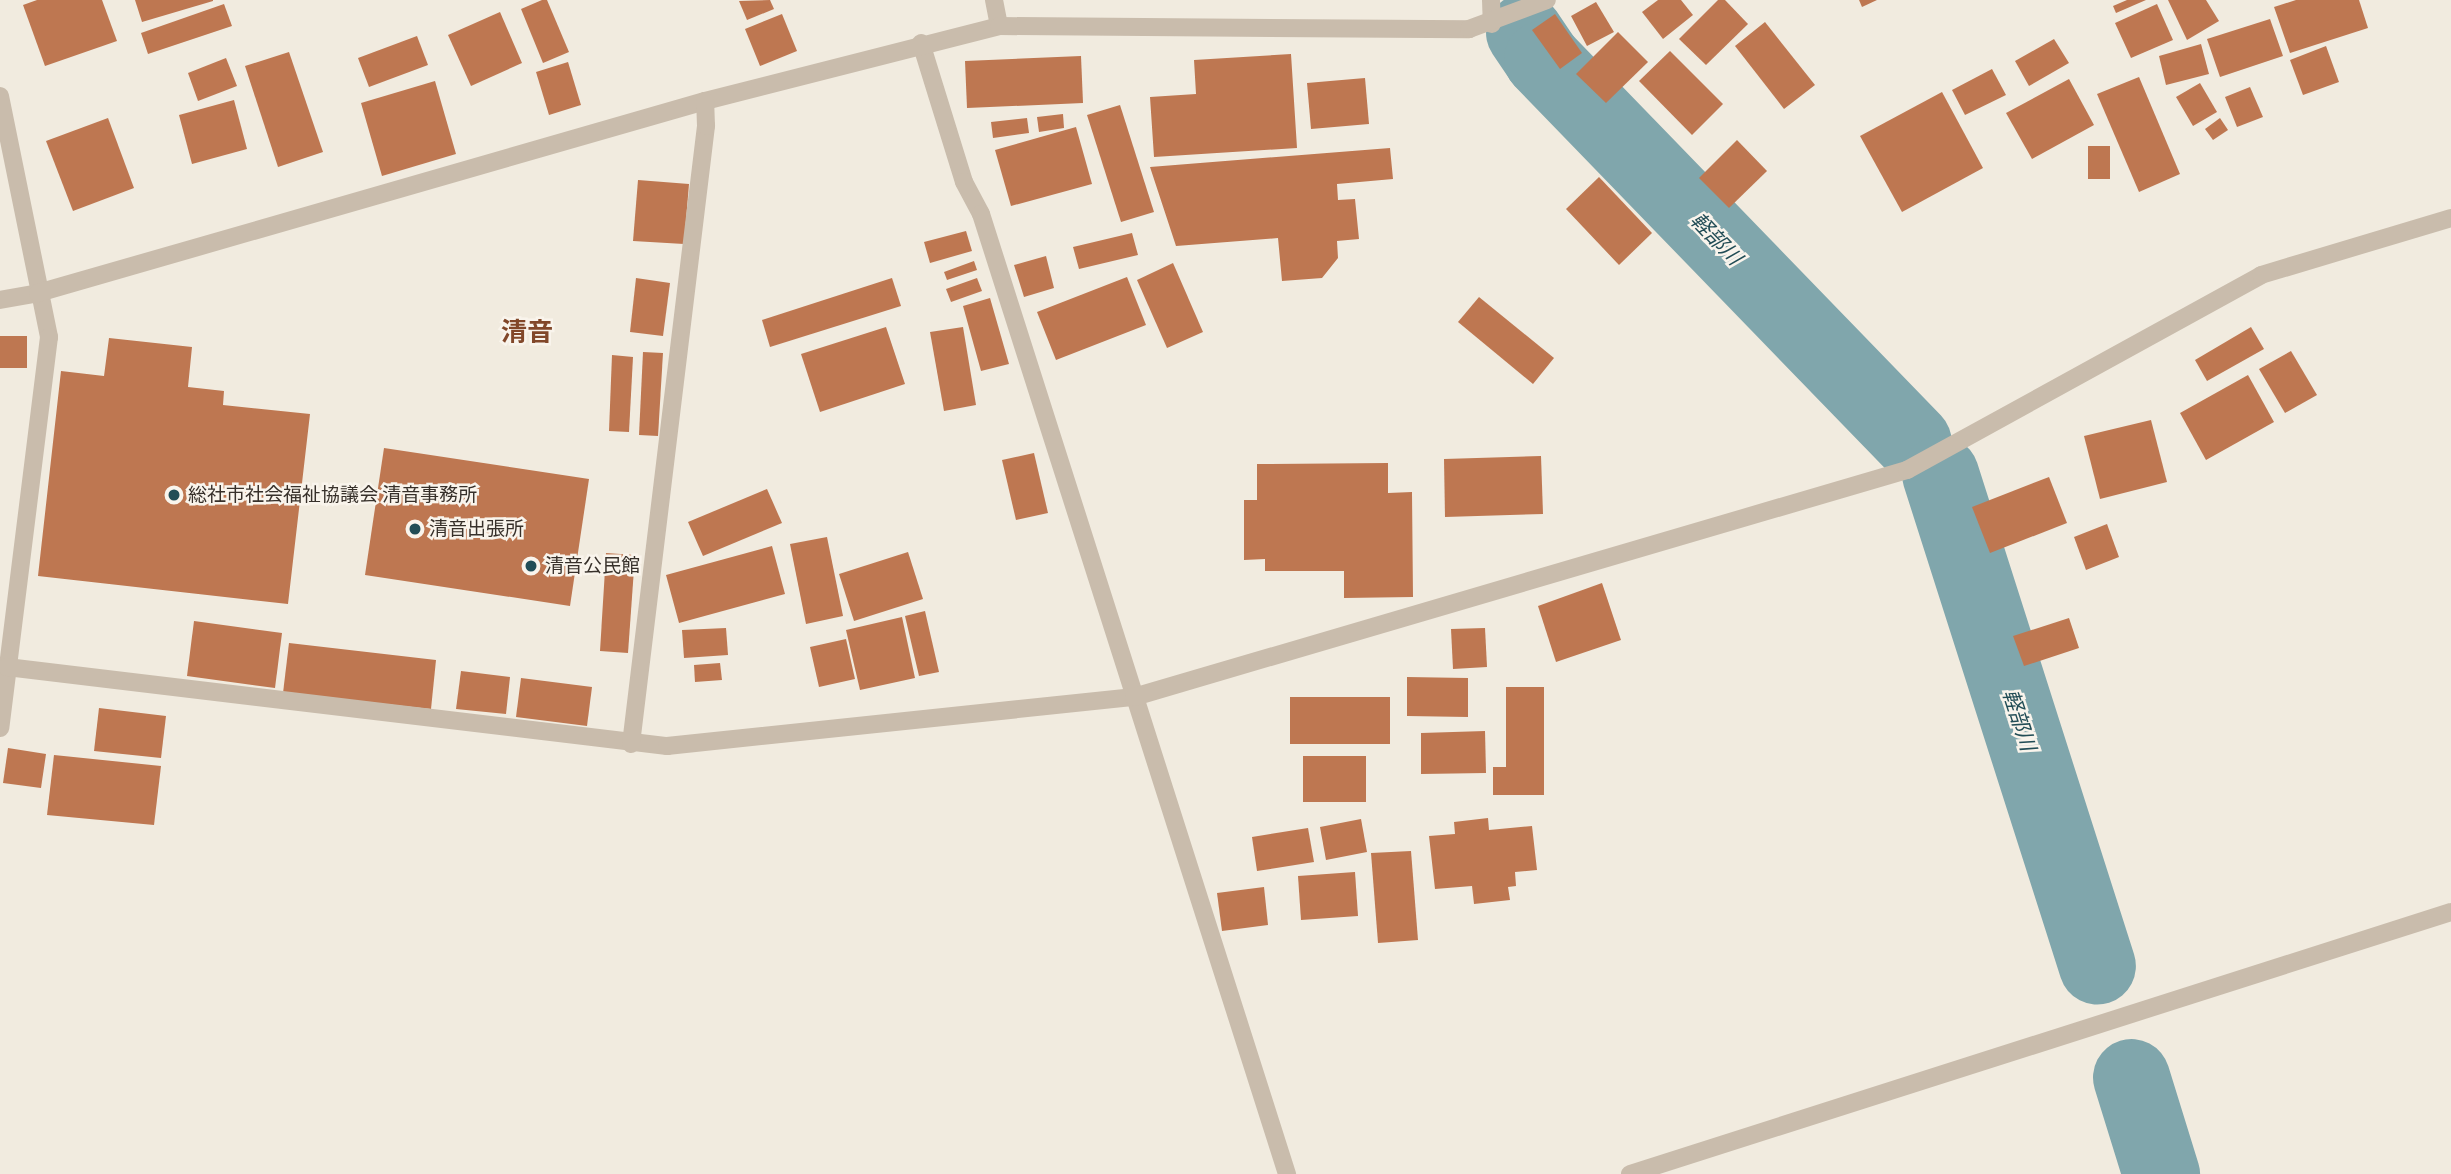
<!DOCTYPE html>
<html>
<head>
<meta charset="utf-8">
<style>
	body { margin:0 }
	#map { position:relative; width:2451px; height:1174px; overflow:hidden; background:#f1ebdf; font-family:Cabin,"Noto Sans JP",sans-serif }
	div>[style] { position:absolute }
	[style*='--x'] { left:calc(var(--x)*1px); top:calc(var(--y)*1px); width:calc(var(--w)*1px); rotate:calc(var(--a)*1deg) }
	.river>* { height:77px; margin:-38.5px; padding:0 38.5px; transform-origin:38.5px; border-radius:38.5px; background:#80a6ac }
	.building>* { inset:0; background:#be7751 }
	.minor>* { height:18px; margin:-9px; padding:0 9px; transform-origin:9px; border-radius:9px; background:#c9bcac }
	.tertiary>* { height:18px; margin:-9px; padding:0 9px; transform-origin:9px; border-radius:9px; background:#c9bcac }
	.dots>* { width:19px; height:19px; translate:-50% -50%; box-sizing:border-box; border:4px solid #f9f4ec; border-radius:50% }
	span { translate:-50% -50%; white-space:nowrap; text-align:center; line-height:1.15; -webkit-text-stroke:5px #f9f4ec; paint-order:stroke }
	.poi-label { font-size:19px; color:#37302a }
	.left { translate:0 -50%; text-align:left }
	.water-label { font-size:21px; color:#224d56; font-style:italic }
	.district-label { font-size:26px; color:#814729; font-weight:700 }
</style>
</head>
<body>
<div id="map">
	<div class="river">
		<div style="--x:1524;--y:32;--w:32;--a:56"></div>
		<div style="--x:1542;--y:59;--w:533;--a:45.91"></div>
		<div style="--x:1940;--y:474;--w:516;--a:72.3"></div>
		<div style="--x:2131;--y:1077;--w:102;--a:72.8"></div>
	</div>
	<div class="building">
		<div style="clip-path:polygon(37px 0,102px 0,117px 41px,45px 66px,23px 5px)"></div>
		<div style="clip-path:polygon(135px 0,213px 0,213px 1px,142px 22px)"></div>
		<div style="clip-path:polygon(542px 0,547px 0,569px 52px,543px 63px,521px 9px)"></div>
		<div style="clip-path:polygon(770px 0,774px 9px,747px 20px,739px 1px)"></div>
		<div style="clip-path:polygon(1658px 0,1681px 0,1693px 15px,1663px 39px,1642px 12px)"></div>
		<div style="clip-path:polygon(1718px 0,1725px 0,1748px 24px,1706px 65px,1679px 39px)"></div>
		<div style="clip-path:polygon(1859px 0,1877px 0,1862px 7px)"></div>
		<div style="clip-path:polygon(2127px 0,2146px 0,2116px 13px,2113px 6px)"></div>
		<div style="clip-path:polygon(2168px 0,2206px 0,2219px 21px,2187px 40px)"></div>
		<div style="clip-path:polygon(2296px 0,2359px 0,2368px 28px,2290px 53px,2274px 7px)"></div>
		<div style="clip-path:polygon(1596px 2px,1614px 32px,1587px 46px,1571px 16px)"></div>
		<div style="clip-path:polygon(224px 4px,232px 26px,148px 54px,141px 33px)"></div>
		<div style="clip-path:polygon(2157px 4px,2173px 40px,2131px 58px,2115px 23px)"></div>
		<div style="clip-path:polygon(500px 12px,522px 63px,471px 86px,448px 35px)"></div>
		<div style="clip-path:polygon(782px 14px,797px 51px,760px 66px,745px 29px)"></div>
		<div style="clip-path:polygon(1555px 14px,1582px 53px,1560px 69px,1532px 30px)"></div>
		<div style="clip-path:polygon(2270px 19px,2283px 56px,2220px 77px,2207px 39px)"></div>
		<div style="clip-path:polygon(1765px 22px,1815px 85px,1784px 109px,1735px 46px)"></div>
		<div style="clip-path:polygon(1618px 32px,1648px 62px,1606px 103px,1576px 74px)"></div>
		<div style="clip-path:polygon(417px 36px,428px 65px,369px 87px,358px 58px)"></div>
		<div style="clip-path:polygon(2054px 39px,2069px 63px,2029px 86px,2015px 61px)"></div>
		<div style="clip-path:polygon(2201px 44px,2209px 74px,2166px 85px,2159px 56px)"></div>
		<div style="clip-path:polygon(2326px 46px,2339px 82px,2303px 95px,2290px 60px)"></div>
		<div style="clip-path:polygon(1670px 51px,1723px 104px,1692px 135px,1639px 81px)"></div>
		<div style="clip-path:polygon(289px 52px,323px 152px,278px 167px,245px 66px)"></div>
		<div style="clip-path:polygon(1291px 54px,1297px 148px,1154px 157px,1150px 97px,1196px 94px,1194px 60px)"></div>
		<div style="clip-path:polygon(1081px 56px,1083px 103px,967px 108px,965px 61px)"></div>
		<div style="clip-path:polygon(226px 58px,237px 86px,198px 101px,188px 73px)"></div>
		<div style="clip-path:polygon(568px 62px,581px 105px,549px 115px,536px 72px)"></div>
		<div style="clip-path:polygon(1992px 69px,2006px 95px,1965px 115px,1952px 90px)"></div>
		<div style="clip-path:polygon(2139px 77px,2180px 174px,2139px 192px,2097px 94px)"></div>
		<div style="clip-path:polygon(1365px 78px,1369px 124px,1311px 129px,1307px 83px)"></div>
		<div style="clip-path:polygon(2069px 79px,2094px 125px,2032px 159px,2006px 113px)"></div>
		<div style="clip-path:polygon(435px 81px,456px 154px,382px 176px,361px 103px)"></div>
		<div style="clip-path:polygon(2200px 83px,2217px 112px,2193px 126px,2176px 97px)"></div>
		<div style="clip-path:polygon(2250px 87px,2263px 117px,2237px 127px,2225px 97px)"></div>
		<div style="clip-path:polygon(1942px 92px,1983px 168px,1902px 212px,1860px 136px)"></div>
		<div style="clip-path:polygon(234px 100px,247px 149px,192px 164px,179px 115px)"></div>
		<div style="clip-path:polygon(1120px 105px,1154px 212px,1121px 222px,1087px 115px)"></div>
		<div style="clip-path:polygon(1063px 114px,1064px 128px,1039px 132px,1037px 117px)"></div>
		<div style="clip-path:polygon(108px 118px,134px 188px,73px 211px,46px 141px)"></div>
		<div style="clip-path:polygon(1027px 118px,1029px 133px,993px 138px,991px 122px)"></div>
		<div style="clip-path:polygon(2220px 118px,2228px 130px,2213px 140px,2205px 129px)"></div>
		<div style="clip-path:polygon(1076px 127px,1092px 184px,1011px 206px,995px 150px)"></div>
		<div style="clip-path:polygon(1737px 140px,1767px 171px,1729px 208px,1699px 178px)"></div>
		<div style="clip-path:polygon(2088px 146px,2110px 146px,2110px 179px,2088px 179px)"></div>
		<div style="clip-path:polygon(1390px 148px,1393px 179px,1337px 184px,1338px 200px,1355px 199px,1359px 239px,1337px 241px,1338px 258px,1322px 278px,1282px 281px,1278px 238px,1176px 246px,1150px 167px)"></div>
		<div style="clip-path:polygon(1599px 177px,1652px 233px,1619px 265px,1566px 209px)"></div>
		<div style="clip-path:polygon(638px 180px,689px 184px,684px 244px,633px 241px)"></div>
		<div style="clip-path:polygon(966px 231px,972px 251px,930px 263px,924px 242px)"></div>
		<div style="clip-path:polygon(1132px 233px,1138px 255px,1079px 269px,1073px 247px)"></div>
		<div style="clip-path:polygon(1046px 256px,1054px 288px,1024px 297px,1014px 265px)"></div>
		<div style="clip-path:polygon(974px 261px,977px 270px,947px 280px,944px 272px)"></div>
		<div style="clip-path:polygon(1173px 263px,1203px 332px,1167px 348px,1137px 280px)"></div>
		<div style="clip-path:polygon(1127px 277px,1146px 325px,1056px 360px,1037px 312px)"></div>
		<div style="clip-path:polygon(636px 278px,670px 283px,663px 336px,630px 332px)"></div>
		<div style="clip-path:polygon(892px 278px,901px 306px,770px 347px,762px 320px)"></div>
		<div style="clip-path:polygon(977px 278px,982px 291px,951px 302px,946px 289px)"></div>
		<div style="clip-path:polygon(1479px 297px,1554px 358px,1533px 384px,1458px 322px)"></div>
		<div style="clip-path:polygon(990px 298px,1009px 364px,981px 371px,963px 306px)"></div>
		<div style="clip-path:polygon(886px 327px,905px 384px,820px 412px,801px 354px)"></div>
		<div style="clip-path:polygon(963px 327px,976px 405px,944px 411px,930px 332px)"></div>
		<div style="clip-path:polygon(2251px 327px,2264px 349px,2207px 381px,2195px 360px)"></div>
		<div style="clip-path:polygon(0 336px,27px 336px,27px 368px,0 368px)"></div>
		<div style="clip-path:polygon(109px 338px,192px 347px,188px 387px,224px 391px,223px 405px,310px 414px,288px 604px,38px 576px,61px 371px,104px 376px)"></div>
		<div style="clip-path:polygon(2291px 351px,2317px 395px,2285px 413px,2259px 369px)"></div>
		<div style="clip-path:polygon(643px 352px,663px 353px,658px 436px,639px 435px)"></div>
		<div style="clip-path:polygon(612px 355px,633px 357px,629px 432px,609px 431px)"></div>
		<div style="clip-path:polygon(2248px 375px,2274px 422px,2206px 460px,2180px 413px)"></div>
		<div style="clip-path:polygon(2151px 420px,2167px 482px,2100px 499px,2084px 436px)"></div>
		<div style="clip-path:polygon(384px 448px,589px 479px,570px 606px,365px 575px)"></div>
		<div style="clip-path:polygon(1034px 453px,1048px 513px,1016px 520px,1002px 460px)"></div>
		<div style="clip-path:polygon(1541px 456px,1543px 514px,1445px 517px,1444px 459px)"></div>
		<div style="clip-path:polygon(1388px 463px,1388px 493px,1412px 492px,1413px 597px,1344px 598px,1344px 571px,1265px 571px,1265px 559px,1244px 560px,1244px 500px,1257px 500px,1257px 464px)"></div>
		<div style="clip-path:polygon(2049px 477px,2067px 523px,1990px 553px,1972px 507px)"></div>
		<div style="clip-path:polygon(767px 489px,782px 523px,703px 556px,688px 522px)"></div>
		<div style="clip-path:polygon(2107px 524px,2119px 557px,2086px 570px,2074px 537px)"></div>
		<div style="clip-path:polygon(827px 537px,843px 616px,806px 624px,790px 544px)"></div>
		<div style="clip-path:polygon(772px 546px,785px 594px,679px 623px,666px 575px)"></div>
		<div style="clip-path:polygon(908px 552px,923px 599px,854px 621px,839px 574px)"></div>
		<div style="clip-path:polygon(606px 553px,635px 555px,628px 653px,600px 651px)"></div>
		<div style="clip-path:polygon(1602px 583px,1621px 640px,1556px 662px,1538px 606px)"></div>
		<div style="clip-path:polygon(925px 611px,939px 672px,919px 676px,905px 616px)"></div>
		<div style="clip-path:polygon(902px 617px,915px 678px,860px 690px,846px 630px)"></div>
		<div style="clip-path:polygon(2069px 618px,2079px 648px,2024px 666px,2013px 636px)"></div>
		<div style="clip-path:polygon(194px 621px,282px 633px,275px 688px,187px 676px)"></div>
		<div style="clip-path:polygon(726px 628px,728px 655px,684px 658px,682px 630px)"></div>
		<div style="clip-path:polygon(1485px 628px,1487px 667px,1453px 669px,1451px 629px)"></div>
		<div style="clip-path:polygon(846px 639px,855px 679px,819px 687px,810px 647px)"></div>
		<div style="clip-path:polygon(289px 643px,436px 660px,431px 709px,283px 693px)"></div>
		<div style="clip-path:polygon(720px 663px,722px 680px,695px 682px,694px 665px)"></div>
		<div style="clip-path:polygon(461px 671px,510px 677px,506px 714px,456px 709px)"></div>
		<div style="clip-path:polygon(1407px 677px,1468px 678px,1468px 717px,1407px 716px)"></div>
		<div style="clip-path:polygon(521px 678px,592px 687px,587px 726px,516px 717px)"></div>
		<div style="clip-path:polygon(1506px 687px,1544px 687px,1544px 795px,1493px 795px,1493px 767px,1506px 767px)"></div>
		<div style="clip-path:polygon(1290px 697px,1390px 697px,1390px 744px,1290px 744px)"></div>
		<div style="clip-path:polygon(99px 708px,166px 716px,161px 758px,94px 751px)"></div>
		<div style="clip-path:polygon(1485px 731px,1486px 773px,1421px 774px,1421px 733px)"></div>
		<div style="clip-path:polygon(8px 748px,46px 754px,41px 788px,3px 783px)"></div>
		<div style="clip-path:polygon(54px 755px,161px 766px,154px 825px,47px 815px)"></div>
		<div style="clip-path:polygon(1303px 756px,1366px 756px,1366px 802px,1303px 802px)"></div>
		<div style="clip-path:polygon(1488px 818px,1489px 830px,1532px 826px,1537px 870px,1515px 872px,1516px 886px,1508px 887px,1510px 900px,1474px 904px,1472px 886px,1435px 889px,1429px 836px,1455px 834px,1454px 822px)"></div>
		<div style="clip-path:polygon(1361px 819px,1367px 852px,1326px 860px,1320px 827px)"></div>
		<div style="clip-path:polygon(1308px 828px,1314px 862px,1257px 871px,1252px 837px)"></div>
		<div style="clip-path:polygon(1411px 851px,1418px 940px,1378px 943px,1371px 853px)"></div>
		<div style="clip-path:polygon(1355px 872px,1358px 916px,1301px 920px,1298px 876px)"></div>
		<div style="clip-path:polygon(1264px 887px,1268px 925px,1222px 931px,1217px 893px)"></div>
	</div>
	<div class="minor">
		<div style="--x:994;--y:0;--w:26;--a:79"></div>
		<div style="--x:1491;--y:0;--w:24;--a:88"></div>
		<div style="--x:921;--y:43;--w:145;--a:72.8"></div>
		<div style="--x:964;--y:182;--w:36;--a:62"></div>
		<div style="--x:981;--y:214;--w:1008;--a:72.32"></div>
		<div style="--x:0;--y:96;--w:246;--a:78.5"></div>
		<div style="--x:49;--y:337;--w:394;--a:97.1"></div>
		<div style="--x:0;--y:300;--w:39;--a:-10"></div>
		<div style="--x:38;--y:293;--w:694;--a:-16.06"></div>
		<div style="--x:705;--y:101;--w:303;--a:-14.3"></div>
		<div style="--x:999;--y:26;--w:470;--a:0.4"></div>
		<div style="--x:1469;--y:29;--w:83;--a:-20.4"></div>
		<div style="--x:7;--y:667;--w:665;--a:6.83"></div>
		<div style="--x:667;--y:746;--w:470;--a:-6"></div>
		<div style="--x:1134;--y:697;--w:806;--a:-16.37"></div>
		<div style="--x:1907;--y:470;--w:404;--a:-28.8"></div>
		<div style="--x:2261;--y:275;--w:198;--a:-16.7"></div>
		<div style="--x:631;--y:744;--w:623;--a:-83.08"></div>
		<div style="--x:706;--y:126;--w:25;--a:-92"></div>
	</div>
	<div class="tertiary">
		<div style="--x:1630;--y:1174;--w:862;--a:-17.7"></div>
	</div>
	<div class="dots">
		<div style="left:174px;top:495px;background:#224d56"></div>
		<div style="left:415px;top:529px;background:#224d56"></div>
		<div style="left:531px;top:566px;background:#224d56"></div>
	</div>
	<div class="poi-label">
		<span class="left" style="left:188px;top:495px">総社市社会福祉協議会 清音事務所</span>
		<span class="left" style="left:429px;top:529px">清音出張所</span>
		<span class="left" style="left:545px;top:566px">清音公民館</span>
	</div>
	<div class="water-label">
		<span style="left:1716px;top:239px;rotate:46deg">軽部川</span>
		<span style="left:2019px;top:720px;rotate:72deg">軽部川</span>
	</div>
	<div class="district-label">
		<span style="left:527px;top:333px">清音</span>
	</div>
</div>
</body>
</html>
